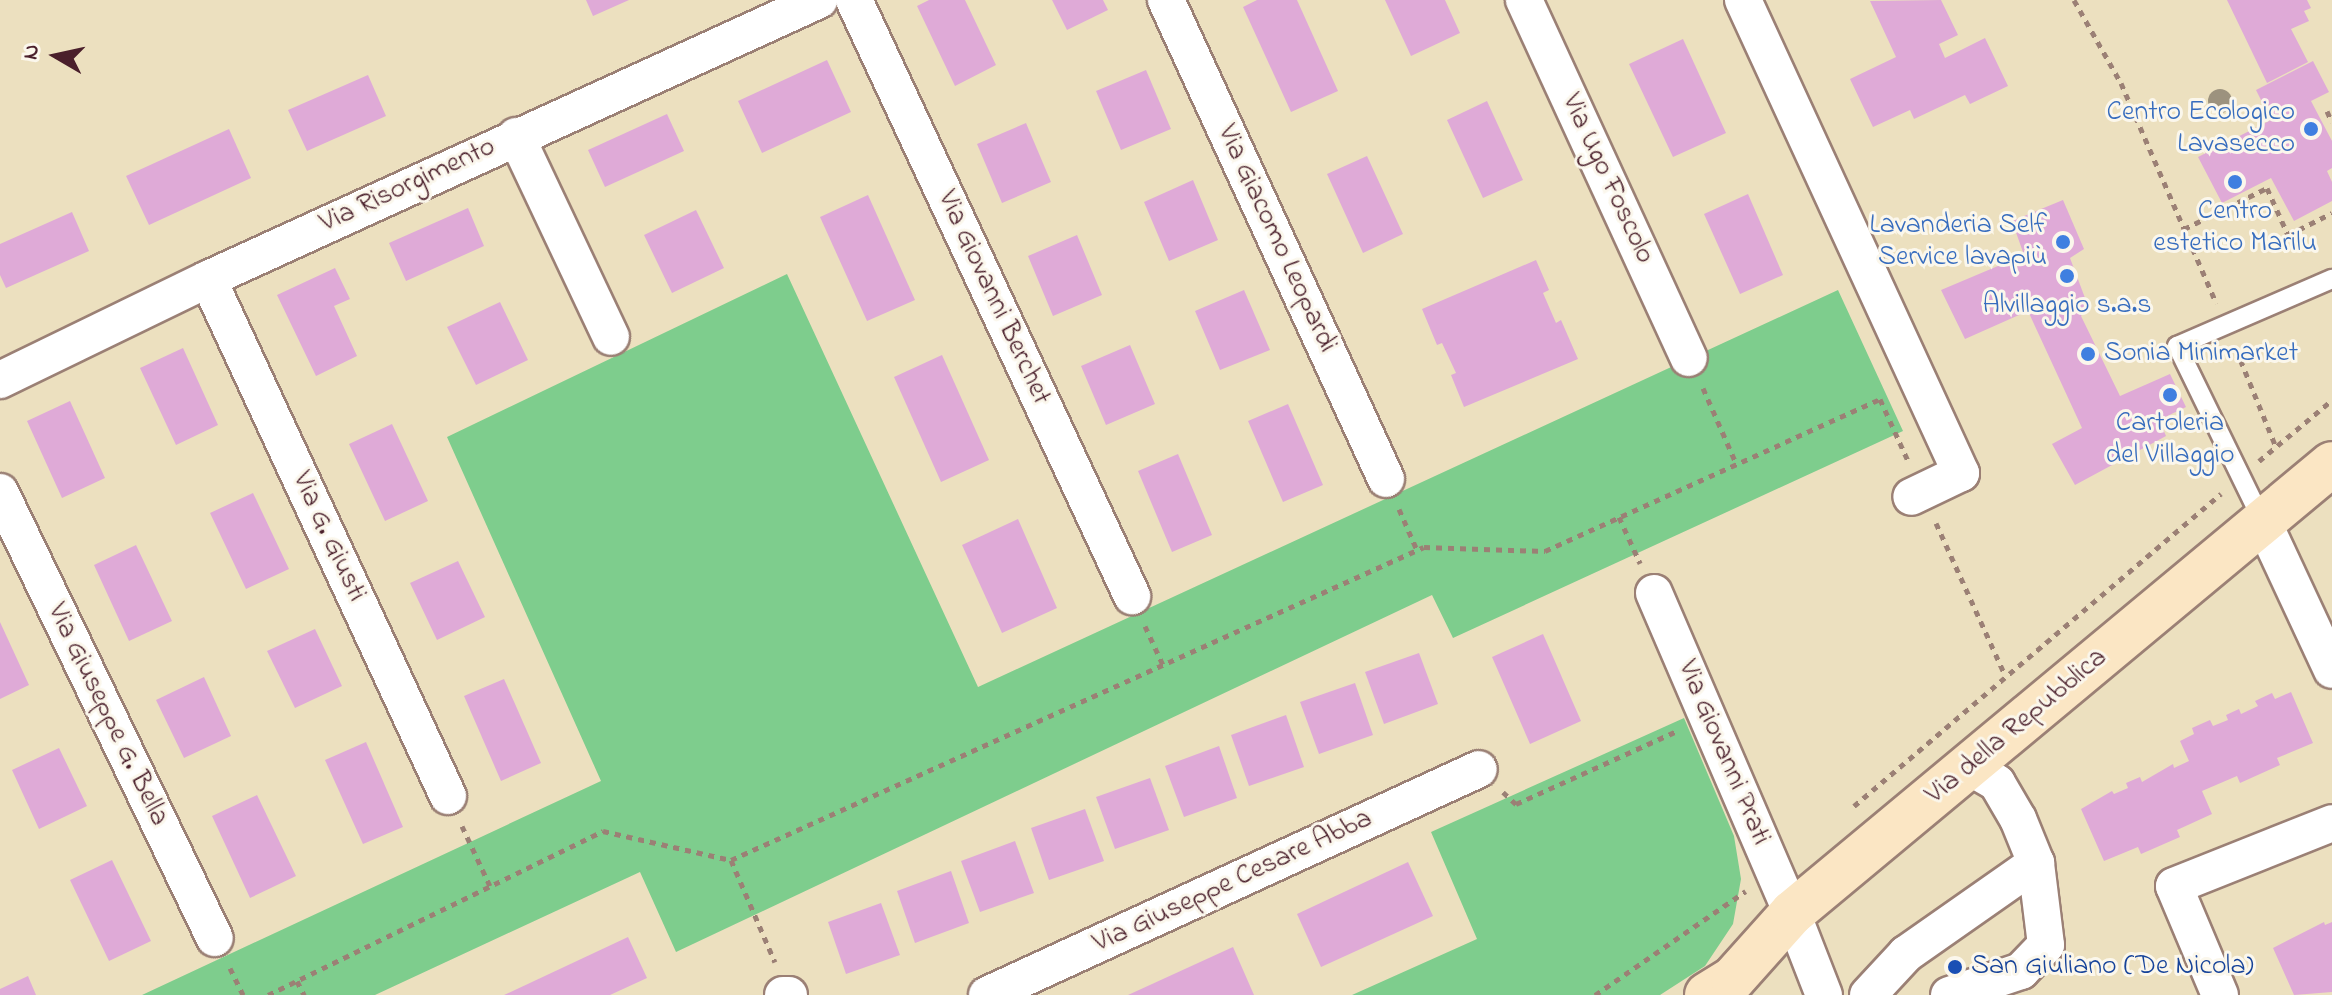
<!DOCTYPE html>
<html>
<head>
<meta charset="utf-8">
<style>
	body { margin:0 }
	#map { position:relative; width:2332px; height:995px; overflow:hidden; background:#ece0bf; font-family:"Indie Flower",sans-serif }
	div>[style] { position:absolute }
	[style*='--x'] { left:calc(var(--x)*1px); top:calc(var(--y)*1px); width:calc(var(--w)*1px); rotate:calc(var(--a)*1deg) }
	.green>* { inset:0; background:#7ecd8d }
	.building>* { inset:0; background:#dfaad7 }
	.path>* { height:5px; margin-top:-2.5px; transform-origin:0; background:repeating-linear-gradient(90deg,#9b8075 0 6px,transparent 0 12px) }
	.roads { filter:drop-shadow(2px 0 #9b8075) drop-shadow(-2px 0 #9b8075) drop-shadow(0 2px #9b8075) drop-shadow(0 -2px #9b8075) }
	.lane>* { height:18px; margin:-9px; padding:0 9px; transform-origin:9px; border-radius:9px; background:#fff }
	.street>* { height:36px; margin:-18px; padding:0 18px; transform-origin:18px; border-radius:18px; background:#fff }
	.secondary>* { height:44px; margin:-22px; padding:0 22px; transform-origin:22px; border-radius:22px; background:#fbe6c4 }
	.trees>* { width:24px; height:24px; margin:-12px; border-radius:50%; background:#9c927e }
	.dots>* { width:22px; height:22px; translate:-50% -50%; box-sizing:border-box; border:4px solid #fbf7ec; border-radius:50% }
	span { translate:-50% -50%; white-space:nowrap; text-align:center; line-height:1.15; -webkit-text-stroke:6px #fbf7ec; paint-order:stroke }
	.shop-label { font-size:28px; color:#366cbe }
	.right { translate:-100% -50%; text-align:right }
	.left { translate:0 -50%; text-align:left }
	.street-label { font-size:28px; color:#4a1f2b }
	.transit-label { font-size:28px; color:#164399 }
	.north { position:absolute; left:16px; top:16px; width:80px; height:80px; -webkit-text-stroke:6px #fbf7ec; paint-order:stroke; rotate:279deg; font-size:22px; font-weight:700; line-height:32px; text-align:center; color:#4a1f2b }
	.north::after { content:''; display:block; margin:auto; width:28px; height:36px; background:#4a1f2b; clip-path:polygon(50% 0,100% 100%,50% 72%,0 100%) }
</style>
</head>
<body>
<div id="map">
	<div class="green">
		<div style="clip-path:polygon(787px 274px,978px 687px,1838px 290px,1903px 431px,1453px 638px,1432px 595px,676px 952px,640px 872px,375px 995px,142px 995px,601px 781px,447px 437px)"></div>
		<div style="clip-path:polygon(1684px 718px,1734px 836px,1741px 879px,1733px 924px,1705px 966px,1660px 995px,1352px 995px,1477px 939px,1431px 832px)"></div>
	</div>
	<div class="building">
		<div style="clip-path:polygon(586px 0,629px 0,593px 16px)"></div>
		<div style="clip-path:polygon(929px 0,965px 0,996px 65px,955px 86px,917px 6px)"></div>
		<div style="clip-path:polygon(1052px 0,1103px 0,1108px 10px,1067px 30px)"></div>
		<div style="clip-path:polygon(1257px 0,1297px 0,1338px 91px,1291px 112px,1243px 7px)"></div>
		<div style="clip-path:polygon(1385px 0,1445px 0,1460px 33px,1411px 56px)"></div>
		<div style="clip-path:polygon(1941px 0,1958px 35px,1939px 44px,1945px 58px,1985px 38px,2008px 86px,1970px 104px,1965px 95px,1914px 119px,1910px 110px,1873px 127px,1850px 79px,1896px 57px,1870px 1px)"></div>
		<div style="clip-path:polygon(2227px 0,2307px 0,2311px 8px,2304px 11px,2309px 21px,2291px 29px,2308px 62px,2267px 83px)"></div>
		<div style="clip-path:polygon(1683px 39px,1726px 133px,1673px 157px,1629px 64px)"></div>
		<div style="clip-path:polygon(827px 60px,851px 112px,762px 153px,738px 101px)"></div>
		<div style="clip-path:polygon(2313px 61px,2329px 92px,2311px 101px,2332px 141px,2332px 168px,2327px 171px,2332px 182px,2332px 201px,2294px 221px,2271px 178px,2222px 203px,2198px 157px,2271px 120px,2256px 90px)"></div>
		<div style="clip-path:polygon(1146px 70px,1171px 129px,1121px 150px,1096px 91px)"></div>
		<div style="clip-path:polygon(368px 75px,386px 116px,307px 151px,288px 110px)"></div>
		<div style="clip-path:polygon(1487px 101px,1523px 180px,1483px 198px,1447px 120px)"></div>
		<div style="clip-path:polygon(667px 114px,684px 151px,605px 187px,588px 150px)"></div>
		<div style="clip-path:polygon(1026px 123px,1051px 182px,1002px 203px,977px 144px)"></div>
		<div style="clip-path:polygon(229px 129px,251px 178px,149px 225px,126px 176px)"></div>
		<div style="clip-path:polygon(1367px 156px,1403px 234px,1363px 253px,1327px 174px)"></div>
		<div style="clip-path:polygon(1193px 180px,1218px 240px,1169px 261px,1144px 202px)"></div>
		<div style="clip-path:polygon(1748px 194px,1783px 275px,1740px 294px,1704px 214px)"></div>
		<div style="clip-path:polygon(868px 195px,915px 300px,867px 321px,820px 217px)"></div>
		<div style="clip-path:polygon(2063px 200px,2084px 249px,2070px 258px,2088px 306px,2081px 316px,2120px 396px,2170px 374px,2186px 407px,2159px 420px,2166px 436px,2075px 485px,2052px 444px,2082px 428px,2028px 311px,1965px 339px,1941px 290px,2024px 255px,2012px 221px)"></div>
		<div style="clip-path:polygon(468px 208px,484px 246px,406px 281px,389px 243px)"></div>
		<div style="clip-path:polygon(696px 210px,724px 268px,672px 293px,644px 235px)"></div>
		<div style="clip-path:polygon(72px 212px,89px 251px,6px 288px,0 275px,0 244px)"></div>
		<div style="clip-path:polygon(1077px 235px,1102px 295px,1053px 316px,1028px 256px)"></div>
		<div style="clip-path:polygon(1536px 260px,1549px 290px,1543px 293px,1556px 323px,1561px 320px,1578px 359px,1464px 407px,1451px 375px,1456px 373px,1442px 343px,1437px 345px,1422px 309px)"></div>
		<div style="clip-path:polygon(335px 268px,350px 299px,334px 306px,357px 356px,316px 376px,277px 295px)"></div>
		<div style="clip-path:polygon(1244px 290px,1270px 350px,1220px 370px,1195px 311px)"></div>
		<div style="clip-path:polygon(500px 302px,528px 360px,476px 385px,447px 327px)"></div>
		<div style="clip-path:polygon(1130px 345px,1155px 404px,1106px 425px,1081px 366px)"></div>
		<div style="clip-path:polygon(183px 348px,218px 425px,176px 445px,140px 368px)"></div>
		<div style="clip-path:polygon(942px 355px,989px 460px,941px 482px,894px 377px)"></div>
		<div style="clip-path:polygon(70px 401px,105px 478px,62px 498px,27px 421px)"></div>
		<div style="clip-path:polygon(1288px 404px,1323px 485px,1283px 502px,1248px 421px)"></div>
		<div style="clip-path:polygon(392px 424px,428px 501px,385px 521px,349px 444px)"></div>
		<div style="clip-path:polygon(1178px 454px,1212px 535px,1172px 552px,1138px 471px)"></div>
		<div style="clip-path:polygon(253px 493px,289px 569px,246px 589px,210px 513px)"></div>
		<div style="clip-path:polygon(1018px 519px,1057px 608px,1002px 633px,962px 545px)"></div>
		<div style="clip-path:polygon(136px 545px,172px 621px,129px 641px,94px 565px)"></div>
		<div style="clip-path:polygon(458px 561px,485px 617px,437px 640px,410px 583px)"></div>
		<div style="clip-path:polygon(0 622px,29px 685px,0 699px)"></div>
		<div style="clip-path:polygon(315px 629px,342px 686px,295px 708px,267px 651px)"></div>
		<div style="clip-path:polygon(1543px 634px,1581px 721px,1530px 744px,1492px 657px)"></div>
		<div style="clip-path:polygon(1419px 653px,1438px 704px,1384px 724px,1365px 672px)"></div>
		<div style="clip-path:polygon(204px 677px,231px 736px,184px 758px,156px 700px)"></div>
		<div style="clip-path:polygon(504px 679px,541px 763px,501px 781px,464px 696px)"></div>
		<div style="clip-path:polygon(1355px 683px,1373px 735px,1319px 754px,1300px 702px)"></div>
		<div style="clip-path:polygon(2291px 692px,2313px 743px,2277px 758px,2280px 765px,2240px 783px,2237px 776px,2202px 791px,2212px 814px,2177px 830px,2180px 837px,2141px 854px,2138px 847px,2104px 861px,2081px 809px,2112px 791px,2114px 794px,2128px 788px,2126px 783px,2140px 777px,2142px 782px,2173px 764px,2174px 768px,2189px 761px,2180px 741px,2194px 734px,2192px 728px,2210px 720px,2213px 726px,2228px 720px,2226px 715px,2239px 709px,2241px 714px,2258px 706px,2255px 701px,2272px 693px,2275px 699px)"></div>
		<div style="clip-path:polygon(1286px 715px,1304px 767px,1249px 786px,1231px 735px)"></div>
		<div style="clip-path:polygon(366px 742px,403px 827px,363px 844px,325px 760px)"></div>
		<div style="clip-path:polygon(1219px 746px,1237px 798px,1184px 817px,1165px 766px)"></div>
		<div style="clip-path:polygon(59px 748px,87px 806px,39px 829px,12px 770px)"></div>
		<div style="clip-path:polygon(1150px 778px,1169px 830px,1115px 849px,1096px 797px)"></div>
		<div style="clip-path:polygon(257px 795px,296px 876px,250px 898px,212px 816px)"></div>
		<div style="clip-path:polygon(1085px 809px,1104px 861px,1049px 880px,1031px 828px)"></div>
		<div style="clip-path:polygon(1015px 841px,1034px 893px,980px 912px,961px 861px)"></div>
		<div style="clip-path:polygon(112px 860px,151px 941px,109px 961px,70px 880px)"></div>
		<div style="clip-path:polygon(1408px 862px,1433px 916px,1321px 967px,1297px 914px)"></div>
		<div style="clip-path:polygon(951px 871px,969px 923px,915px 943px,897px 891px)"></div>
		<div style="clip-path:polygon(881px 903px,900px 955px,846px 974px,828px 922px)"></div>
		<div style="clip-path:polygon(2324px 922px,2325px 925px,2332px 922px,2332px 992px,2294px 995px,2273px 948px)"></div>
		<div style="clip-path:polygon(628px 937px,647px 978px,610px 995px,504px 995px)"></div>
		<div style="clip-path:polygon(1233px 947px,1254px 995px,1128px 995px)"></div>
		<div style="clip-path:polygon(28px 976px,36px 995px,0 995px,0 989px)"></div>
	</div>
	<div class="path">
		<div style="--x:2074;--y:0;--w:95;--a:60.5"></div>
		<div style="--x:2121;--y:83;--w:240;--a:66.6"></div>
		<div style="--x:2327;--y:111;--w:12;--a:66"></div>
		<div style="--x:2184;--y:229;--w:93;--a:-26.3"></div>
		<div style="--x:2267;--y:188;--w:51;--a:65.9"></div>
		<div style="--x:2288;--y:235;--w:49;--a:-26.6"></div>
		<div style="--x:2236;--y:349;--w:106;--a:67.8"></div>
		<div style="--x:1703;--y:388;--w:82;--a:66.3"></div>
		<div style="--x:2259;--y:461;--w:95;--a:-39.9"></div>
		<div style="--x:1399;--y:509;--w:45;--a:66.3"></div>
		<div style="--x:1619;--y:517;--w:51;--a:65.5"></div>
		<div style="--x:1936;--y:523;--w:167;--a:65.6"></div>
		<div style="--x:1145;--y:626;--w:43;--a:65.2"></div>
		<div style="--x:1503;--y:792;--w:18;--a:43"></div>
		<div style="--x:1516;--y:804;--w:177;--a:-24.4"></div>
		<div style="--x:1854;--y:806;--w:482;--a:-40.4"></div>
		<div style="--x:462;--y:826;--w:66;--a:65"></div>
		<div style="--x:731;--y:860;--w:111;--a:66.7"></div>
		<div style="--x:230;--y:968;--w:30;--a:64"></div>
		<div style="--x:297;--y:981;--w:16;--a:63"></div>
		<div style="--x:268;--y:995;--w:373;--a:-26.1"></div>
		<div style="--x:603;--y:831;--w:131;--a:12.8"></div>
		<div style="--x:731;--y:860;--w:760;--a:-24.31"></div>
		<div style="--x:1424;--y:547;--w:121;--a:1.9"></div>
		<div style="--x:1545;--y:551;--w:368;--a:-24.4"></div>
		<div style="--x:1880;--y:399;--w:70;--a:65.6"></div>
		<div style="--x:1595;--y:995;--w:183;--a:-34.6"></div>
	</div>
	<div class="roads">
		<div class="lane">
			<div style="--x:2263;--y:522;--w:196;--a:-116"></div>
			<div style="--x:2177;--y:346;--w:169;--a:-23.4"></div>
		</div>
		<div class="street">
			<div style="--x:854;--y:0;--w:658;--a:64.99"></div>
			<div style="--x:1166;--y:0;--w:527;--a:65.33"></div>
			<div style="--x:1524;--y:0;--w:394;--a:65.3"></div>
			<div style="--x:1743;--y:0;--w:521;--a:65.26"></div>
			<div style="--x:1961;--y:473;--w:55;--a:154.4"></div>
			<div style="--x:516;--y:136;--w:222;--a:64.7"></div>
			<div style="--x:208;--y:279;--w:570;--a:65.1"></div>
			<div style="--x:0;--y:380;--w:231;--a:-25.9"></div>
			<div style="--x:208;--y:279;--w:672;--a:-24.54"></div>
			<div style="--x:0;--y:492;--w:495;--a:64.3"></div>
			<div style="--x:2263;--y:522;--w:163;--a:65"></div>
			<div style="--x:1654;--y:593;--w:348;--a:66.7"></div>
			<div style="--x:1792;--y:913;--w:88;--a:68.7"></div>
			<div style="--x:783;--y:995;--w:6;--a:0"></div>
			<div style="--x:987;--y:995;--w:541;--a:-24.67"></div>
			<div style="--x:1868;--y:995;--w:56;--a:-47.2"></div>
			<div style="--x:1906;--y:954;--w:159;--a:-35"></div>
			<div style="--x:1949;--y:995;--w:76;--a:-18.4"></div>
			<div style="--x:2021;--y:971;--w:36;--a:-46"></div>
			<div style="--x:2046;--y:945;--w:83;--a:-97"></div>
			<div style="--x:2036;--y:863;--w:48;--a:-112.2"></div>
			<div style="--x:2018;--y:819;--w:42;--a:-120.3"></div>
			<div style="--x:1997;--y:783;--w:32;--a:-150"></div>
			<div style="--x:2220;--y:995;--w:118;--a:-112.9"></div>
			<div style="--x:2174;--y:886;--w:170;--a:-21.7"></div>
		</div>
		<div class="secondary">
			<div style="--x:1707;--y:995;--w:31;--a:-32"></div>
			<div style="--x:1733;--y:979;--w:89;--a:-48.2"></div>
			<div style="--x:1792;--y:913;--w:702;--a:-39.74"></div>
		</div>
	</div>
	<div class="trees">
		<div style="left:2220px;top:101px"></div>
	</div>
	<div class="dots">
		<div style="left:2311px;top:129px;background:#3f7fe0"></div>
		<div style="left:2235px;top:182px;background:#3f7fe0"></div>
		<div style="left:2063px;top:242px;background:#3f7fe0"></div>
		<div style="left:2067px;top:276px;background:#3f7fe0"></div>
		<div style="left:2088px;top:354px;background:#3f7fe0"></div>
		<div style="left:2170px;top:395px;background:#3f7fe0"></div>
		<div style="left:1955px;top:967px;background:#1a4fb4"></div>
	</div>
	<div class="shop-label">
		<span class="right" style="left:2295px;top:129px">Centro Ecologico<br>Lavasecco</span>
		<span style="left:2235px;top:228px">Centro<br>estetico Marilu</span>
		<span class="right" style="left:2047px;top:242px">Lavanderia Self<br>Service lavapiù</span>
		<span style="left:2067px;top:306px">Alvillaggio s.a.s</span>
		<span class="left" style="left:2104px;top:354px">Sonia Minimarket</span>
		<span style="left:2170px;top:440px">Cartoleria<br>del Villaggio</span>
	</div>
	<div class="street-label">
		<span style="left:1607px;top:179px;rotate:65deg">Via Ugo Foscolo</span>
		<span style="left:408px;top:186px;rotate:-25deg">Via Risorgimento</span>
		<span style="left:1276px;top:239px;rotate:65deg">Via Giacomo Leopardi</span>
		<span style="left:993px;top:298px;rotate:65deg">Via Giovanni Berchet</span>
		<span style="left:328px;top:537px;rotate:65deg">Via G. Giusti</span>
		<span style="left:107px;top:715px;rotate:64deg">Via Giuseppe G. Bella</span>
		<span style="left:2017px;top:727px;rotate:-40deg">Via della Repubblica</span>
		<span style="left:1723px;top:753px;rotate:67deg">Via Giovanni Prati</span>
		<span style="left:1233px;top:882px;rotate:-25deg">Via Giuseppe Cesare Abba</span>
	</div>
	<div class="transit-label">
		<span class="left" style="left:1971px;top:967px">San Giuliano (De Nicola)</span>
	</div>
	<div class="north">N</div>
</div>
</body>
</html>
